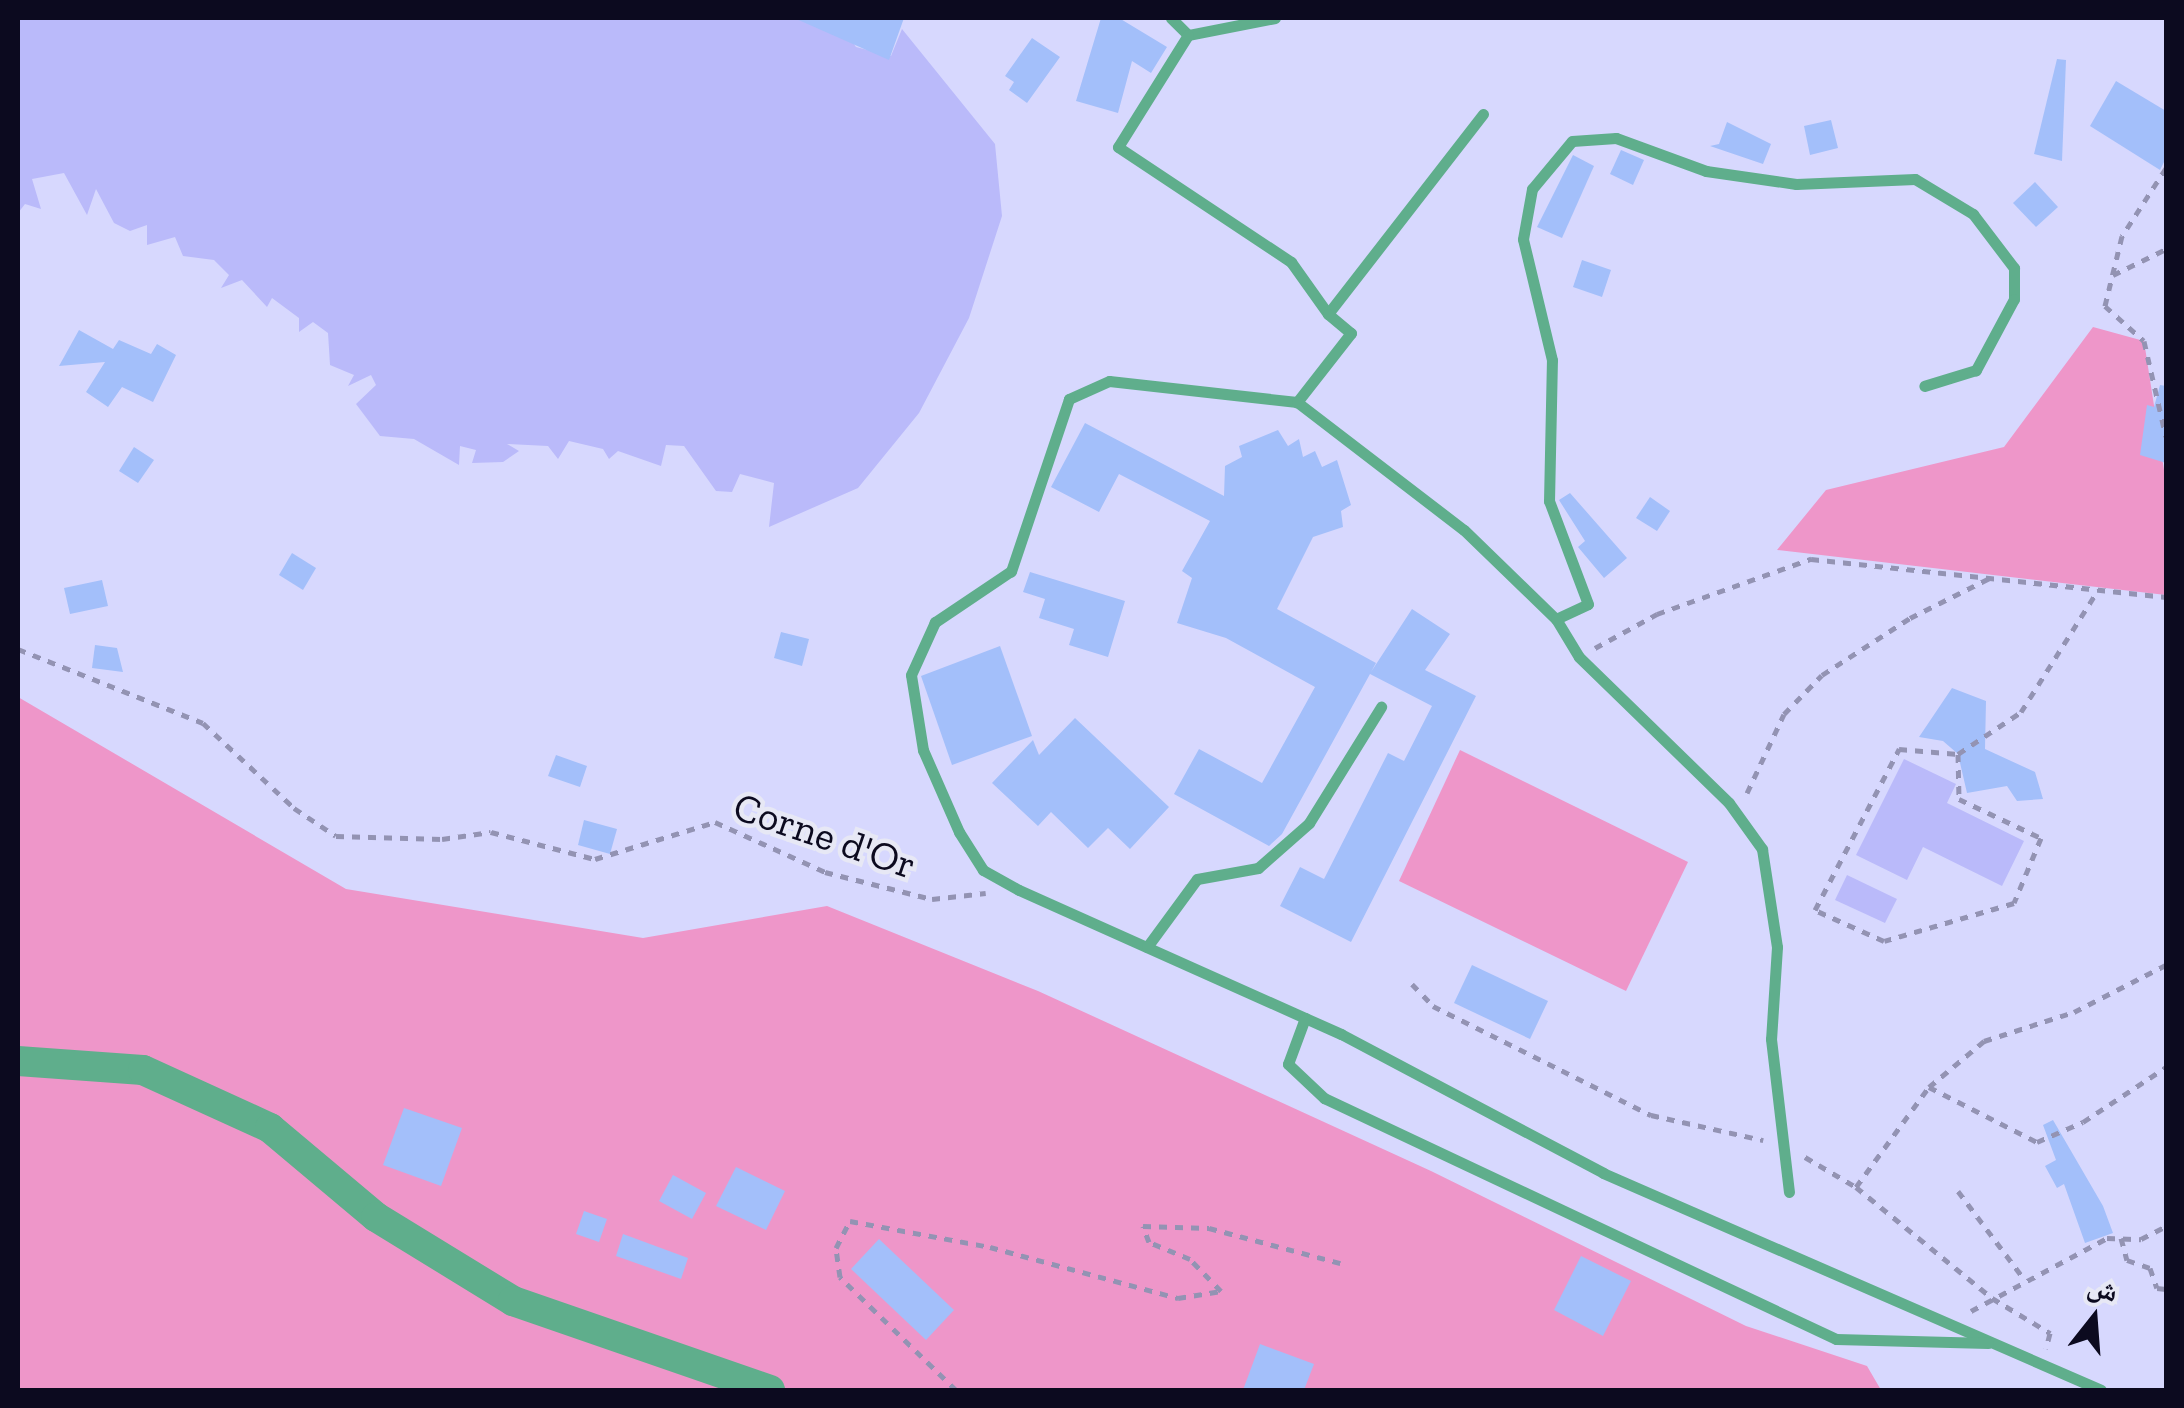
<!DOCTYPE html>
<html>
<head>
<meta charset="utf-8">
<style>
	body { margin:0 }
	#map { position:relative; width:2184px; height:1408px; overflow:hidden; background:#d7d8fe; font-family:"Zilla Slab","Noto Naskh Arabic",serif }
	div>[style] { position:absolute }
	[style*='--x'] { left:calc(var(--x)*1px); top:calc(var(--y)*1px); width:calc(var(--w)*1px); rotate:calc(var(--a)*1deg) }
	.green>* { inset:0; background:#ee96c9 }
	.water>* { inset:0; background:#babafa }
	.building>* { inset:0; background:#a3bffa }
	.path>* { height:5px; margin-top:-2.5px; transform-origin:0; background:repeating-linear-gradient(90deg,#9393b3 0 8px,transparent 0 16px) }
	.service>* { height:11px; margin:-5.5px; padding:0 5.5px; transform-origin:5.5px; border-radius:5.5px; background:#5fae8c }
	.tertiary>* { height:30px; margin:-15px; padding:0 15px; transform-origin:15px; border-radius:15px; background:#5fae8c }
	span { translate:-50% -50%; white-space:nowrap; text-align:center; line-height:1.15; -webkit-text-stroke:9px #e7e8f5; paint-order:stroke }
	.street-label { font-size:40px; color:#0c0a1f }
	.frame { position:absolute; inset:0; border:20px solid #0c0a1f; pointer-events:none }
	.north { position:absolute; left:2044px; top:1268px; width:100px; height:100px; -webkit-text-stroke:8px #e7e8f5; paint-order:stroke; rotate:17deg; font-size:28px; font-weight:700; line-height:40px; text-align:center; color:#0c0a1f }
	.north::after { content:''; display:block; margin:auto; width:35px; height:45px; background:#0c0a1f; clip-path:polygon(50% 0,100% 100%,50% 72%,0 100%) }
</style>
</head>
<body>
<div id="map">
	<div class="green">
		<div style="clip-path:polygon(2093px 327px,2144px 341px,2166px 483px,2166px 595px,1777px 550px,1826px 490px,2004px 447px)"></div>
		<div style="clip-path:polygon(18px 697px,346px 889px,643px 938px,827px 906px,1038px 991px,1431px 1171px,1746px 1326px,1867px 1366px,1881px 1390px,18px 1390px)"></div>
		<div style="clip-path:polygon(1460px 750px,1688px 862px,1626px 991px,1399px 881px)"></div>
	</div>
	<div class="water">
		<div style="clip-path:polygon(18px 18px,808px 18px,843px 28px,856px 47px,891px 56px,902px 29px,995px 144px,1002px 216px,969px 318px,919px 413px,858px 488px,769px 527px,774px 483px,740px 474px,732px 492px,716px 491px,684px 446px,666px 445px,661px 466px,618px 451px,609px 459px,603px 449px,569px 441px,558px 459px,548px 446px,507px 444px,519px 451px,503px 462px,472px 463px,476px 450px,460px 446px,459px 465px,414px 439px,380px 436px,356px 404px,376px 385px,371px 375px,348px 386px,354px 375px,330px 365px,328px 333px,313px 322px,299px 332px,299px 318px,272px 298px,267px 307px,242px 280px,221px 288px,229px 275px,214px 260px,183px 256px,175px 237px,147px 245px,147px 225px,130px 231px,114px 223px,96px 189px,87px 215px,64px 173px,32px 179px,41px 209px,25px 204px,18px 213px)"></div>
		<div style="clip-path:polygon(1904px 759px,1956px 784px,1947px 803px,2024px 841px,2002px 886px,1923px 847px,1907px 880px,1856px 855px)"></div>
		<div style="clip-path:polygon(1847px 875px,1897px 899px,1885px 923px,1835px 900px)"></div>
	</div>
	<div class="building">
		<div style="clip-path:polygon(794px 18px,904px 18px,889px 60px)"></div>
		<div style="clip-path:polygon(1101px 18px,1119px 18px,1167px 47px,1151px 73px,1132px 61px,1118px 113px,1076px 101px)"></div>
		<div style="clip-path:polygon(1032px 38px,1060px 57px,1027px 103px,1009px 90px,1014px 82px,1005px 76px)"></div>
		<div style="clip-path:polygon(2057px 59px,2066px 60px,2062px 161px,2034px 154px)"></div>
		<div style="clip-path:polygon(2116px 81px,2166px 111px,2166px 158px,2160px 170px,2090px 126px)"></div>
		<div style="clip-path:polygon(1831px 120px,1838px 148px,1810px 155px,1804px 126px)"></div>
		<div style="clip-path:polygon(1727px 122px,1771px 144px,1763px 164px,1710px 146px,1719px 144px)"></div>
		<div style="clip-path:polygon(1621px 150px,1644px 160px,1633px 185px,1610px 174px)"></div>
		<div style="clip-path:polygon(1573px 155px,1594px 166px,1562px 238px,1537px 227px)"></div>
		<div style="clip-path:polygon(2035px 182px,2058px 207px,2036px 227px,2013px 203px)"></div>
		<div style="clip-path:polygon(1582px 260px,1611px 270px,1602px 297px,1573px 287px)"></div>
		<div style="clip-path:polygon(79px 330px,113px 349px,119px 340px,151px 354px,157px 344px,176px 355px,153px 402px,122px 387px,108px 407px,86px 392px,105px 362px,59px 366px)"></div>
		<div style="clip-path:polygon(2160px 385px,2166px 386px,2166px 463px,2140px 455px,2147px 405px,2154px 407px)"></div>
		<div style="clip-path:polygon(1085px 423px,1224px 496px,1225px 466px,1242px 457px,1239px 446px,1278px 430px,1288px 446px,1299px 439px,1303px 457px,1315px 451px,1322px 467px,1337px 460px,1351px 505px,1341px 511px,1343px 527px,1313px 537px,1277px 609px,1376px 663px,1371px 672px,1412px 609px,1450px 634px,1425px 670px,1476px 696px,1351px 942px,1280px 906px,1300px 867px,1324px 879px,1388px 753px,1404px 761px,1432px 706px,1370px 674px,1282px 834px,1269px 846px,1174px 794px,1199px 749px,1262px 783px,1315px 687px,1226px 638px,1177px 623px,1192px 578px,1182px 571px,1210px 521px,1119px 474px,1099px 512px,1051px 487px)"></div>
		<div style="clip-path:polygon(134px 447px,154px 460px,138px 483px,119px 471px)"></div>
		<div style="clip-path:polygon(1570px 493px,1627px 558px,1604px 578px,1578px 547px,1585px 541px,1559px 500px)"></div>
		<div style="clip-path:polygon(1650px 497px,1670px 511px,1657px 531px,1636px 518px)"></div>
		<div style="clip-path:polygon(292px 553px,316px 568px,303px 590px,279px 575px)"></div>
		<div style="clip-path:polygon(1030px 572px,1125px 601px,1108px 657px,1069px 645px,1074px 629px,1039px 618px,1045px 599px,1023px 592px)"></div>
		<div style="clip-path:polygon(102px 580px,108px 606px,70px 614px,64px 588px)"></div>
		<div style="clip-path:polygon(781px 632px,809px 639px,802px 666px,774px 658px)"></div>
		<div style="clip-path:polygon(95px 645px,117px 648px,123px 672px,92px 668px)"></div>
		<div style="clip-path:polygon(1000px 646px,1032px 736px,952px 765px,921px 676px)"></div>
		<div style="clip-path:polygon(1952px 688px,1986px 701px,1985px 749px,2035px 772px,2043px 799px,2017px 801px,2007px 786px,1967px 793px,1958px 754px,1943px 741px,1919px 737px)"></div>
		<div style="clip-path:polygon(1075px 718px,1169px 807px,1130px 849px,1108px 828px,1088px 848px,1051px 812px,1038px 826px,992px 783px,1033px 740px,1039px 755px)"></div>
		<div style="clip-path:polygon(556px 755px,587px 766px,580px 787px,548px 776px)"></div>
		<div style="clip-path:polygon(584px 820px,617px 829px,610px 854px,578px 845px)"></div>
		<div style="clip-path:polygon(1472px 965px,1548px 1001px,1530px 1039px,1454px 1003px)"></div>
		<div style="clip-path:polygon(404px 1108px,462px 1128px,441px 1186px,383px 1165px)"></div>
		<div style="clip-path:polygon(2053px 1120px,2103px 1206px,2113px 1233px,2085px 1243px,2064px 1184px,2057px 1188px,2045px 1166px,2056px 1160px,2043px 1125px)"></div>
		<div style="clip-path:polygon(736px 1167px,785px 1191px,766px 1230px,716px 1206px)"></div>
		<div style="clip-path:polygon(673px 1175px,706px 1193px,692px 1219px,659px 1201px)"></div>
		<div style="clip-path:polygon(584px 1211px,607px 1219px,599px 1242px,576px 1234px)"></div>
		<div style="clip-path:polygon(623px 1234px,688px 1258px,681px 1279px,616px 1256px)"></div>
		<div style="clip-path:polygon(879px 1239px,954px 1310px,926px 1340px,851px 1269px)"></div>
		<div style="clip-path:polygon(1581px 1256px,1631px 1281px,1603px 1336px,1554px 1310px)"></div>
		<div style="clip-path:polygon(1260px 1344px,1314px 1364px,1304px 1390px,1243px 1390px)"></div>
	</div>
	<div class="path">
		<div style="--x:2166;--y:168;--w:81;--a:122.9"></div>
		<div style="--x:2122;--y:236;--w:72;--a:103.7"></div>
		<div style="--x:2105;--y:306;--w:52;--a:41.9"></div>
		<div style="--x:2144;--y:341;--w:98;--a:77.1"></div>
		<div style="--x:2113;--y:275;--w:59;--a:-26.1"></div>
		<div style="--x:1595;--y:648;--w:71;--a:-28.7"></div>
		<div style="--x:1657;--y:614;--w:164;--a:-19.7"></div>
		<div style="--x:1811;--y:559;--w:357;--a:6.1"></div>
		<div style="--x:18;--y:649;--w:199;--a:21.8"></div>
		<div style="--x:203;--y:723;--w:125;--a:43"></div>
		<div style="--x:294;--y:808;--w:50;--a:33.7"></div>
		<div style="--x:336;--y:836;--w:106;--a:1.6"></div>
		<div style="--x:442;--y:839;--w:49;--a:-8.1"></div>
		<div style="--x:491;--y:832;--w:107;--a:14.6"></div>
		<div style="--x:595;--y:859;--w:126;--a:-17.1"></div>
		<div style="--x:715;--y:822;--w:121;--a:24.4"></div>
		<div style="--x:825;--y:872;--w:110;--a:14.2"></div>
		<div style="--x:932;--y:899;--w:54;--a:-6.3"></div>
		<div style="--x:1958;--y:754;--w:45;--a:88.7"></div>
		<div style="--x:1959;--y:799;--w:91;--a:25.4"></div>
		<div style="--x:2041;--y:838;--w:70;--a:112.6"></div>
		<div style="--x:2014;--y:903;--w:135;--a:163.7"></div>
		<div style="--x:1884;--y:941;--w:76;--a:-155.8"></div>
		<div style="--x:1815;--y:910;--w:182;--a:-62.4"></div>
		<div style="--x:1899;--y:749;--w:59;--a:4.8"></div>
		<div style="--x:1958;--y:754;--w:76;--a:-33.7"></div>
		<div style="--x:2021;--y:712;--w:144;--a:-57.7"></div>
		<div style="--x:1747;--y:793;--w:87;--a:-64.9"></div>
		<div style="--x:1784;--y:714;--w:54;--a:-45.7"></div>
		<div style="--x:1822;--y:675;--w:105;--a:-32.9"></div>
		<div style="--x:1910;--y:618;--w:92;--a:-26.6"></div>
		<div style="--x:1412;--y:984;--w:30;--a:46"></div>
		<div style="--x:1433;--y:1006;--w:244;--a:26.6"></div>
		<div style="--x:1651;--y:1115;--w:115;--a:12.6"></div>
		<div style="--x:1929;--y:1087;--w:121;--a:27"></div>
		<div style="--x:2037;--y:1142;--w:50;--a:-23.5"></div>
		<div style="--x:2083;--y:1122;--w:100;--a:-33.5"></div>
		<div style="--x:1805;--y:1157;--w:59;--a:30.5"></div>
		<div style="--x:1856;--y:1187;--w:176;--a:39.2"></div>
		<div style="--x:1992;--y:1298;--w:68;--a:31.1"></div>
		<div style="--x:2050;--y:1333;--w:16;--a:104"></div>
		<div style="--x:1856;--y:1187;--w:124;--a:-53.9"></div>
		<div style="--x:1929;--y:1087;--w:72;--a:-39.9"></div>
		<div style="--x:1984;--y:1041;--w:95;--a:-17.9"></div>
		<div style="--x:2074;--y:1012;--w:103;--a:-27.1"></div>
		<div style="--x:1958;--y:1191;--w:110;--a:53.1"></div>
		<div style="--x:2121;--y:1238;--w:23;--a:75"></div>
		<div style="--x:2127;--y:1260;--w:24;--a:19"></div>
		<div style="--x:2150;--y:1268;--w:21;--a:71"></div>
		<div style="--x:2157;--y:1288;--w:9;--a:6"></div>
		<div style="--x:1971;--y:1311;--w:154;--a:-28.2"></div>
		<div style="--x:2107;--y:1238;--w:34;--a:2"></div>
		<div style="--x:2141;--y:1239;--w:28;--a:-27"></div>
		<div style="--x:956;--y:1390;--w:162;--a:-135.8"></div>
		<div style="--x:840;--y:1277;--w:29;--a:-98"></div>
		<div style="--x:836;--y:1248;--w:30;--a:-63"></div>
		<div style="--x:850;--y:1221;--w:142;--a:10.5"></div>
		<div style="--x:990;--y:1247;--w:195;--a:15.2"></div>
		<div style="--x:1178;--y:1298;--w:44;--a:-9.2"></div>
		<div style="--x:1221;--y:1291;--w:45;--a:-134.1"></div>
		<div style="--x:1190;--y:1259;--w:44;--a:-157.5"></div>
		<div style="--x:1149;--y:1242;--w:17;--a:-111"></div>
		<div style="--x:1143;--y:1226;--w:66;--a:1.7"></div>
		<div style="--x:1209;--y:1228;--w:136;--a:15"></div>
	</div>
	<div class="service">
		<div style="--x:1171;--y:18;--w:24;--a:45"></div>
		<div style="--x:1275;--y:18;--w:89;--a:168.9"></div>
		<div style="--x:1188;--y:35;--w:132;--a:122"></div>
		<div style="--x:1118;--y:147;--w:208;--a:33.6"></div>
		<div style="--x:1291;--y:262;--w:64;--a:54.6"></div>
		<div style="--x:1483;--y:114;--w:253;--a:127.8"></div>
		<div style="--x:1328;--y:314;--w:30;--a:40"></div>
		<div style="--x:1351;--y:333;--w:88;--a:128"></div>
		<div style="--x:1297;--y:402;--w:189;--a:-173.6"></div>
		<div style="--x:1109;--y:381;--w:44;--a:155.8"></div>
		<div style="--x:1069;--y:399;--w:182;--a:108.6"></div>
		<div style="--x:1011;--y:571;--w:92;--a:146.1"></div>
		<div style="--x:935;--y:622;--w:58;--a:114.4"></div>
		<div style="--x:911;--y:675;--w:76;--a:80.9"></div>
		<div style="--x:923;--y:750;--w:90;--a:66.3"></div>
		<div style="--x:959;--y:832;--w:45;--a:57.7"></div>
		<div style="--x:983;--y:870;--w:41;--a:29.1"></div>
		<div style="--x:1019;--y:890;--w:353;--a:24.1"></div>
		<div style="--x:1341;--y:1034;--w:297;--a:27.9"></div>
		<div style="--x:1603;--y:1173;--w:543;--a:23.54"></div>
		<div style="--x:1297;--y:402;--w:210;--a:37.5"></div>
		<div style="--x:1464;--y:530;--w:128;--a:44.1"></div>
		<div style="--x:1556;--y:619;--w:35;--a:-25"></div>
		<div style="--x:1588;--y:604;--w:110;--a:-110.7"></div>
		<div style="--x:1549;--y:501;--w:141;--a:-88.8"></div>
		<div style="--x:1552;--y:360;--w:124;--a:-103.5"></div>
		<div style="--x:1523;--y:239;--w:51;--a:-79.8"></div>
		<div style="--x:1532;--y:189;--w:62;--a:-50.2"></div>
		<div style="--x:1572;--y:141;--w:44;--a:-3.9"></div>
		<div style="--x:1616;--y:138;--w:96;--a:20.1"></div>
		<div style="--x:1706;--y:171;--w:91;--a:8.2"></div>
		<div style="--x:1796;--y:184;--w:119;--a:-2.4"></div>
		<div style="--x:1915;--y:179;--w:68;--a:31.1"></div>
		<div style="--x:1973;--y:214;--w:68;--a:52.8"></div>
		<div style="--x:2014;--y:268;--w:31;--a:90"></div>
		<div style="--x:2014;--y:299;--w:81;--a:118.2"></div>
		<div style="--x:1976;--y:370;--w:54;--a:162.9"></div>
		<div style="--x:1556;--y:619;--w:44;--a:58.8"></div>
		<div style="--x:1579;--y:657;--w:209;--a:44.2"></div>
		<div style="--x:1729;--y:803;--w:57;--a:54.3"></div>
		<div style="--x:1762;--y:849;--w:99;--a:81.3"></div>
		<div style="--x:1777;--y:947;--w:92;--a:93.7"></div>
		<div style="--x:1771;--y:1039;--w:154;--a:83.3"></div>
		<div style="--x:1147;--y:947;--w:84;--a:-53.7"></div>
		<div style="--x:1197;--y:879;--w:62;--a:-10.2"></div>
		<div style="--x:1258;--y:868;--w:68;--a:-41.4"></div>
		<div style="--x:1309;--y:823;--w:137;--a:-58.2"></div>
		<div style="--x:1305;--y:1018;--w:49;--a:110.3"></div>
		<div style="--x:1288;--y:1064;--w:50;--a:43.4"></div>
		<div style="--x:1324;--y:1098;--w:566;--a:25.21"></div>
		<div style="--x:1836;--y:1339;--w:152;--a:1.5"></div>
	</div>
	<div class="tertiary">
		<div style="--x:18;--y:1061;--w:125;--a:4.1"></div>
		<div style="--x:143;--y:1070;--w:140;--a:24.5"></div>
		<div style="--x:270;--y:1128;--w:138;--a:40"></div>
		<div style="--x:376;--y:1217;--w:161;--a:31.5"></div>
		<div style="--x:513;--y:1301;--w:272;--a:19.1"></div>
	</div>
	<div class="street-label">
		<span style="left:825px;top:835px;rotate:19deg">Corne d'Or</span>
	</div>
	<div class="frame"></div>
	<div class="north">ش</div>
</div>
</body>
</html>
